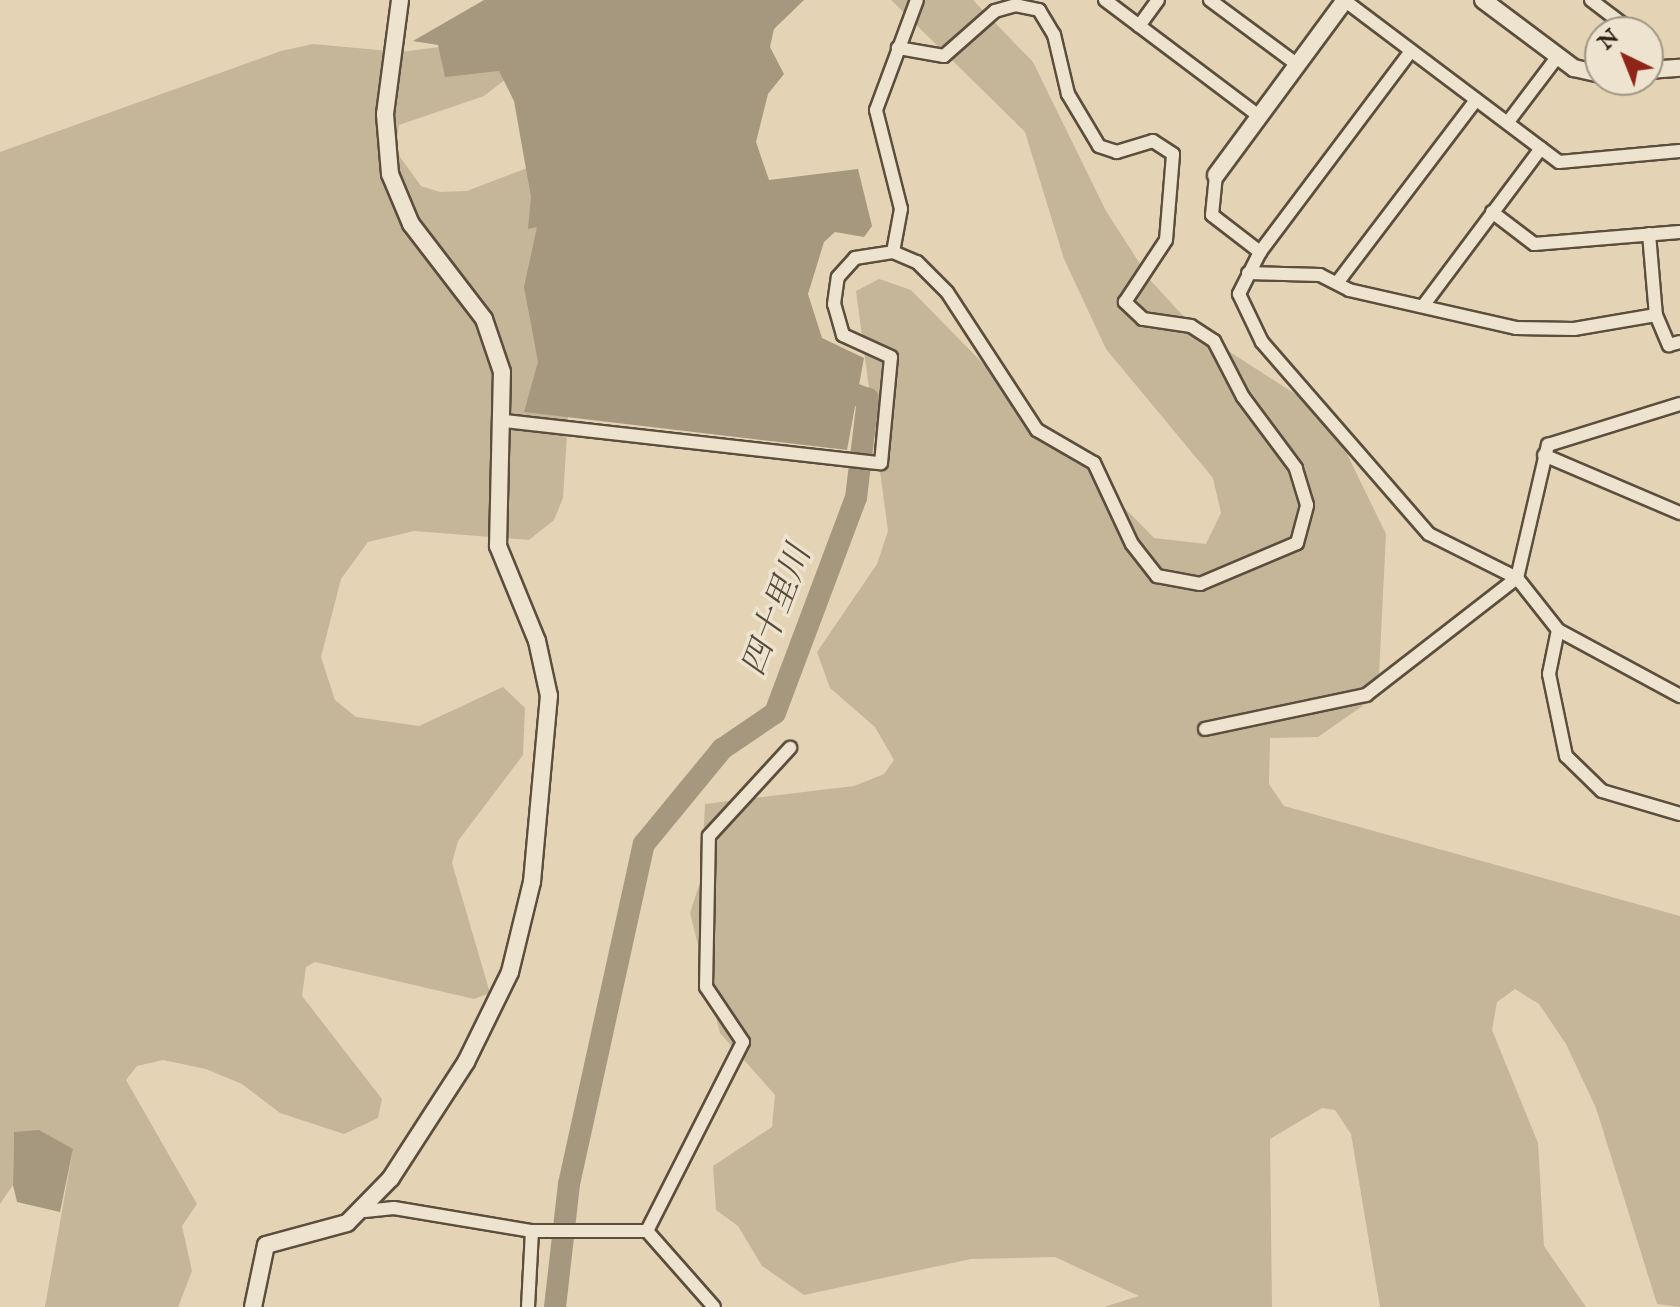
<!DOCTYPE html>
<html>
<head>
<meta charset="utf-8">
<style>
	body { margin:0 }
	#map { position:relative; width:1680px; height:1307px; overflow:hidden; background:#e4d4b5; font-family:"IM FELL English","Noto Serif JP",serif }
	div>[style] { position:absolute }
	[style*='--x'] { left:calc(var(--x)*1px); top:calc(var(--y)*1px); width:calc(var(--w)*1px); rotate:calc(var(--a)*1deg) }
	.green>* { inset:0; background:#c5b69a }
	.water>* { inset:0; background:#a6977f }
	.river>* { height:22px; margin:-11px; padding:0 11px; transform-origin:11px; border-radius:11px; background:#a6977f }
	.roads { filter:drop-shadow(2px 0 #5c4e3d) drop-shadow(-2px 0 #5c4e3d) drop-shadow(0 2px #5c4e3d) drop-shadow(0 -2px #5c4e3d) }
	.minor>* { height:12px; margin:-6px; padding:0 6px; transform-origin:6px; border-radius:6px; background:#ede3cf }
	.tertiary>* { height:16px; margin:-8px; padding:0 8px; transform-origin:8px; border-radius:8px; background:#ede3cf }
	span { translate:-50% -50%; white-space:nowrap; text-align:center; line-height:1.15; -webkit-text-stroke:7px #ede3cf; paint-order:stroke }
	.water-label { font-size:34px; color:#584b3a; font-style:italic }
	.north { position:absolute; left:1584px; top:16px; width:80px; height:80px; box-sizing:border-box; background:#ede3cf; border:2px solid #a19685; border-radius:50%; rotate:317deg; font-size:22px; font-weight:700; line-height:32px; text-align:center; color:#2e2215 }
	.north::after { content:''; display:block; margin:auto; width:28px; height:36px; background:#8f2418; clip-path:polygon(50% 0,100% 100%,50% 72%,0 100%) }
</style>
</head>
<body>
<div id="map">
	<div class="green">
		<div style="clip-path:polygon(891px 0,973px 0,1033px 62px,1106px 211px,1151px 281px,1197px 331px,1328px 415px,1386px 534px,1378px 695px,1318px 737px,1270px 738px,1269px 784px,1284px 806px,1680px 916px,1680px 1307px,1657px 1304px,1596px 1108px,1566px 1044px,1539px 1004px,1515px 989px,1497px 1002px,1492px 1030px,1538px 1143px,1544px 1246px,1586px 1307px,1380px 1307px,1351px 1134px,1335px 1110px,1322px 1108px,1270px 1139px,1272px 1307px,1104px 1307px,1139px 1296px,1055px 1257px,971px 1259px,804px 1295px,762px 1266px,738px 1226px,716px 1210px,713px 1166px,772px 1127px,775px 1095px,720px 1033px,690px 913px,701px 879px,705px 804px,854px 786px,884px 774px,894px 760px,875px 727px,830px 688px,817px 652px,877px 564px,888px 531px,856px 291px,879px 279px,911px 290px,1154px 538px,1206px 544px,1221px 513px,1213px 478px,1106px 349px,1064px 259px,1025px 132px)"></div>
		<div style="clip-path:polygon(480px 42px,506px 79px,484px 96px,399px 125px,395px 150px,421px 186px,440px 192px,467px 191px,585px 146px,563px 498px,554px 520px,529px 540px,414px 531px,368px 542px,341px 579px,321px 657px,335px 700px,356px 717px,419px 726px,503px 687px,525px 708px,523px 755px,458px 841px,452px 863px,490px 993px,474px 999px,315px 962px,306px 967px,302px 996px,382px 1099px,378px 1118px,344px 1134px,280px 1113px,242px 1084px,206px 1069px,163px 1060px,137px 1066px,126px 1080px,197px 1204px,182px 1226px,192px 1271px,178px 1307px,45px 1307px,73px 1149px,14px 1132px,13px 1185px,0 1204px,0 152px,281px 51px,313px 44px,400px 52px)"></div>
	</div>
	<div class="water">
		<div style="clip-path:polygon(484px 0,804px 0,774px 29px,770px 47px,784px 74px,768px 94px,756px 142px,769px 180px,858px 169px,872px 226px,864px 237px,835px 232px,824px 242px,808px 294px,822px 338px,864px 358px,847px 450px,524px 412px,538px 362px,524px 287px,537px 227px,528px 229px,531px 197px,514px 101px,499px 71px,445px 77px,438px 45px,413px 41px)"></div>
		<div style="clip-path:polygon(39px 1130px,73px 1149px,60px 1212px,17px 1202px,13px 1185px,14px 1132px)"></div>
	</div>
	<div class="river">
		<div style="--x:555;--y:1307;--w:124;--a:-83.5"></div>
		<div style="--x:569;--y:1184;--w:348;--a:-77.6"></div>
		<div style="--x:644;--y:844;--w:123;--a:-50.6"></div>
		<div style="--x:722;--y:749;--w:64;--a:-34.2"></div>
		<div style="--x:775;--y:713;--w:230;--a:-69.4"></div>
		<div style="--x:856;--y:498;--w:100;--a:-83.1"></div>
		<div style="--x:868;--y:399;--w:41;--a:-160.3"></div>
	</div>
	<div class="roads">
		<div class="minor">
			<div style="--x:1105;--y:0;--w:194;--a:37"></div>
			<div style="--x:1210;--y:0;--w:109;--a:36.5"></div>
			<div style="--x:1344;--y:0;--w:269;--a:37"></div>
			<div style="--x:1559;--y:162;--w:121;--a:-5.2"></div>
			<div style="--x:1591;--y:0;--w:53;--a:37.3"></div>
			<div style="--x:1139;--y:26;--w:32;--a:-54"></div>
			<div style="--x:1411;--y:51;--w:251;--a:126.9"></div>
			<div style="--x:1260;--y:252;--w:47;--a:116.6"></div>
			<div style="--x:1239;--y:294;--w:53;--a:64.4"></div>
			<div style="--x:1262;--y:342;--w:254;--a:49"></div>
			<div style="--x:1429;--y:534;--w:98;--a:26.6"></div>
			<div style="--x:1517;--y:578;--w:66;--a:51.7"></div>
			<div style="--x:1558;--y:630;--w:139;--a:28.4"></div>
			<div style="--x:1508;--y:122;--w:83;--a:-52.9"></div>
			<div style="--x:1216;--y:175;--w:40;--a:95.7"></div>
			<div style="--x:1212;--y:215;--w:61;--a:37.6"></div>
			<div style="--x:1492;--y:212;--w:53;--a:37.3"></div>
			<div style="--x:1534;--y:244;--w:146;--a:-4.7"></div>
			<div style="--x:1649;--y:234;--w:81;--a:85.1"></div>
			<div style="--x:1656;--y:315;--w:33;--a:67"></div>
			<div style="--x:1669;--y:345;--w:11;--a:-15"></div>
			<div style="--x:893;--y:252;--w:44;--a:-79.5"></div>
			<div style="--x:901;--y:209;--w:102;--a:-104.2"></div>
			<div style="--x:876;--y:110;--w:117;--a:-69.6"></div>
			<div style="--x:1248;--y:273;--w:72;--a:1.6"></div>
			<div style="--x:1320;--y:275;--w:33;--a:27"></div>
			<div style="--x:1349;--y:290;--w:171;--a:12.8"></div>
			<div style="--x:1516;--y:328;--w:58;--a:1"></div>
			<div style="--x:1574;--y:329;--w:83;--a:-9.7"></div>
			<div style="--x:1337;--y:283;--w:230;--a:-52.8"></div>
			<div style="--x:1423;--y:306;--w:197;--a:-53.2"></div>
			<div style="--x:504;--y:421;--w:379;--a:6.4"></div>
			<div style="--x:881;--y:463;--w:106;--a:-84.6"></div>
			<div style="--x:891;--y:357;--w:53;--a:-155.4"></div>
			<div style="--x:843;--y:335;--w:32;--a:-106"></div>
			<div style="--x:834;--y:304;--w:27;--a:-82"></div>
			<div style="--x:838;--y:277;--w:25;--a:-48"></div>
			<div style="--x:855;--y:258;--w:38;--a:-9"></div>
			<div style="--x:893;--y:252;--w:26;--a:23"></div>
			<div style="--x:917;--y:262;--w:42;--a:45"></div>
			<div style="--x:947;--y:292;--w:165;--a:56.9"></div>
			<div style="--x:1037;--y:430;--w:66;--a:30.1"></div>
			<div style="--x:1094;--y:463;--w:89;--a:64.9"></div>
			<div style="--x:1132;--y:544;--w:41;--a:52"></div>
			<div style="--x:1157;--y:576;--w:44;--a:10.5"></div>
			<div style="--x:1200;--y:584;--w:105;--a:-22.9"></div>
			<div style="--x:1297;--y:543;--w:39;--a:-75"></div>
			<div style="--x:1307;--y:505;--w:39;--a:-107"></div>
			<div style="--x:1296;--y:468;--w:89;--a:-126.7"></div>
			<div style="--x:1243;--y:397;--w:63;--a:-117.4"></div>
			<div style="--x:1214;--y:341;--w:27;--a:-147"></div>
			<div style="--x:1191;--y:326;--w:49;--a:-171.7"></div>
			<div style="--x:1143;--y:319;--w:25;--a:-137"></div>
			<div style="--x:1125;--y:302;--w:74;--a:-56.5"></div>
			<div style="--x:1166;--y:240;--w:86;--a:-85.3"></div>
			<div style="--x:1173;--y:154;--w:24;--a:-147"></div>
			<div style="--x:1153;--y:141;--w:38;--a:163"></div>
			<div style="--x:1117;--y:152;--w:19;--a:-162"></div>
			<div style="--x:1099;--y:146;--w:61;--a:-120.8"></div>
			<div style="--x:1068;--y:94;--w:61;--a:-103.3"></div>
			<div style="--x:1054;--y:35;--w:29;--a:-121"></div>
			<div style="--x:1039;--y:10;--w:24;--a:-168"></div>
			<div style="--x:1016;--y:5;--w:22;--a:164"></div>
			<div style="--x:995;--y:11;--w:68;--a:138.6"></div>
			<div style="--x:944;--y:56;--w:47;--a:-170.1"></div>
			<div style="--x:1544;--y:455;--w:148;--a:23.1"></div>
			<div style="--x:1558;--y:630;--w:45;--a:101.6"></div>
			<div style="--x:1549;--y:674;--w:84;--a:78.3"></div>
			<div style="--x:1566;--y:756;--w:50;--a:44.2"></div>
			<div style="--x:1602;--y:791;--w:81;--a:16.4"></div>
			<div style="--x:1205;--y:729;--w:165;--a:-11.9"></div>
			<div style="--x:1366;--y:695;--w:191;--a:-37.8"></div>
			<div style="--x:1517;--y:578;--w:137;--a:-76.9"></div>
			<div style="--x:1548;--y:445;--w:138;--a:-17.3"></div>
			<div style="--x:365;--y:1211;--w:29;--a:-6"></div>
			<div style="--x:394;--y:1208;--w:140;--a:9.5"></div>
			<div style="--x:532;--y:1231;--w:115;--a:0"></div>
			<div style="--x:647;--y:1231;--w:101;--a:48.6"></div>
			<div style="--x:647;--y:1231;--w:212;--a:-63.1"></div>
			<div style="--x:743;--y:1042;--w:66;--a:-123.9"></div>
			<div style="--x:706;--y:987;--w:151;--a:-88.9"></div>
			<div style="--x:709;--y:836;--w:120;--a:-47.4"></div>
			<div style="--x:528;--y:1307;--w:76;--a:-87"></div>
		</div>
		<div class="tertiary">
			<div style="--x:1483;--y:0;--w:114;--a:36.8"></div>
			<div style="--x:1574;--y:68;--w:27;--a:13"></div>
			<div style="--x:1648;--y:70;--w:32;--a:-4"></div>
			<div style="--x:1216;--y:175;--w:217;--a:-53.6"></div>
			<div style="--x:253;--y:1307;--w:63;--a:-78.2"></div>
			<div style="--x:266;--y:1245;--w:84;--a:-15.2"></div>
			<div style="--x:347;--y:1223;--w:63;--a:-45.6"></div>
			<div style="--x:391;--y:1178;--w:138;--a:-57.1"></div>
			<div style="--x:466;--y:1062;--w:100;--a:-63.9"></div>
			<div style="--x:510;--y:972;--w:93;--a:-76.3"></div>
			<div style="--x:532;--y:882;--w:187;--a:-84.8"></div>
			<div style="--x:549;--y:696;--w:56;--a:-102.3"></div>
			<div style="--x:537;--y:641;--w:103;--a:-112.3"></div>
			<div style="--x:498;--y:546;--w:174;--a:-88.7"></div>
			<div style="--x:502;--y:372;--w:56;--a:-108.8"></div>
			<div style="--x:484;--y:319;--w:120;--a:-127.5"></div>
			<div style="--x:411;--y:224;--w:54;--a:-112.8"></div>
			<div style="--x:390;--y:174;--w:60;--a:-94.8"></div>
			<div style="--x:385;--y:114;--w:115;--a:-82.5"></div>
		</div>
	</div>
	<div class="water-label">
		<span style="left:777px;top:611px;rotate:-69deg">四十里川</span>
	</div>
	<div class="north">N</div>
</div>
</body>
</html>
